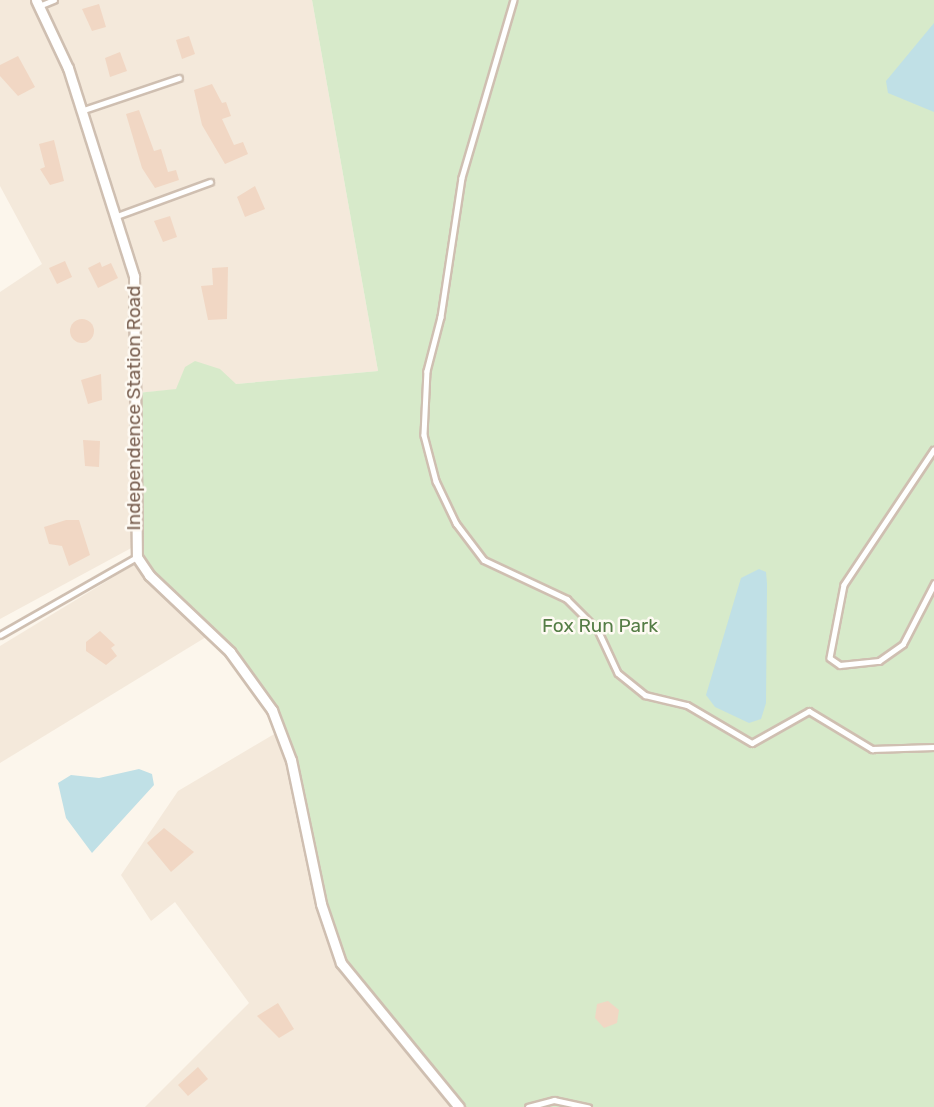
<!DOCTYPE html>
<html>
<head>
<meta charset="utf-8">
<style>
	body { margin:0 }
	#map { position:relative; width:934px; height:1107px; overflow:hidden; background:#fcf6ec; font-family:Rubik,sans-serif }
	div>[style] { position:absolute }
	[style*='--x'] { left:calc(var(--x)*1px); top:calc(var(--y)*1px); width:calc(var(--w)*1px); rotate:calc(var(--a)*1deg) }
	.residential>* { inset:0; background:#f4e9db }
	.green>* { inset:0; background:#d7eaca }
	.water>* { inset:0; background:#c0e0e6 }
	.building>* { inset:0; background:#f1d7c4 }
	.round { border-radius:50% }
	.roads { filter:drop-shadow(2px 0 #cfbfb1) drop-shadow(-2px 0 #cfbfb1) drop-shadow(0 2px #cfbfb1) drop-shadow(0 -2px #cfbfb1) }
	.service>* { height:4.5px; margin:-2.25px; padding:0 2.25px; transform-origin:2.25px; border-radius:2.25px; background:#fff }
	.minor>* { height:9px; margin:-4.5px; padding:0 4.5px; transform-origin:4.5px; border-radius:4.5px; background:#fff }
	span { translate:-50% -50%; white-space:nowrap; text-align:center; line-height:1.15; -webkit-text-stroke:5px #fefaf3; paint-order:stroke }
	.street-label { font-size:19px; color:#785e4f }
	.park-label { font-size:19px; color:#557d46 }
</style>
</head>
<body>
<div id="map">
	<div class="residential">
		<div style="clip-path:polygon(0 0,312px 0,378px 371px,137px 393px,135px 546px,0 619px,0 292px,42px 264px,0 186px)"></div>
		<div style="clip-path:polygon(140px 561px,211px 634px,0 763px,0 646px)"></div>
		<div style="clip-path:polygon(281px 730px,459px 1107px,145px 1107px,249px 1003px,175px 902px,151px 921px,121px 875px,178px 791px)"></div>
	</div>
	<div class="green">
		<div style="clip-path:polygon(312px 0,934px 0,934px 1107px,459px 1107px,358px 987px,331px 939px,291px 760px,272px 710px,137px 557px,137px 393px,176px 389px,185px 367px,195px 361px,220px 369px,236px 384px,378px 371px)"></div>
	</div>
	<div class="water">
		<div style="clip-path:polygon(934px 23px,934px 112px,888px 93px,886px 81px)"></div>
		<div style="clip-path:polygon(759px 569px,766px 572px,767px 584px,766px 703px,761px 719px,749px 723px,715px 707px,706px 695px,741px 578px)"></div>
		<div style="clip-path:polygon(139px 769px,152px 774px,154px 785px,92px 853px,66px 818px,58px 783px,71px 775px,99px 778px)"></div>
	</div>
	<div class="building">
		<div style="clip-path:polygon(99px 4px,106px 27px,92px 31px,82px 9px)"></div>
		<div style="clip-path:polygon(189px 36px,195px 54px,182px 59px,176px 40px)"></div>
		<div style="clip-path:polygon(120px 52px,127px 71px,110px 77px,105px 58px)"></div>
		<div style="clip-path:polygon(18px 56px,35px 87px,18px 96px,0 76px,0 65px)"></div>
		<div style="clip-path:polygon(212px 84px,222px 103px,226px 102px,231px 116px,222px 119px,234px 145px,243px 142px,248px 154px,225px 164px,202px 125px,194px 90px)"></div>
		<div style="clip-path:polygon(139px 110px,154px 151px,161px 149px,168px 172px,176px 170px,179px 180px,155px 188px,142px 168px,126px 114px)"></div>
		<div style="clip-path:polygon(54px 140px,64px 181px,50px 185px,40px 169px,45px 167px,39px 144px)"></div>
		<div style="clip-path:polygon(255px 186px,265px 209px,245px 217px,237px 197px)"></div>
		<div style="clip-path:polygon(170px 216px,177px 237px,163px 242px,154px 221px)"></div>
		<div style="clip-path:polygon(65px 261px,72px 277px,57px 284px,49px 268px)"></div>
		<div style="clip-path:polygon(100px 262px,102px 267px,111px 263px,118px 278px,98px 288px,88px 268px)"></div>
		<div style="clip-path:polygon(228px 267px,227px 319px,208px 320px,201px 286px,213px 285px,212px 268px)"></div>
		<div class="round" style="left:70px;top:319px;width:24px;height:24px"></div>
		<div style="clip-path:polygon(101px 374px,102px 400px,88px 404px,81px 380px)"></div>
		<div style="clip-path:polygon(83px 440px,100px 441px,99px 467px,85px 466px)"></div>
		<div style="clip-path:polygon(66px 520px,79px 520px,90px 555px,69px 566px,62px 546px,49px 544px,44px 527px)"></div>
		<div style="clip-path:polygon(100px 631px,115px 645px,111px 648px,117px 656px,106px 665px,86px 651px,86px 642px)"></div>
		<div style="clip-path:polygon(164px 828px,194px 852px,171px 872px,147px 843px)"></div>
		<div style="clip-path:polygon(608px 1001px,619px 1010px,617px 1023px,604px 1028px,595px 1018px,597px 1004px)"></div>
		<div style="clip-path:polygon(278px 1003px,294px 1029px,279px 1038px,257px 1016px)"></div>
		<div style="clip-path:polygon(198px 1067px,208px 1079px,188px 1096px,178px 1085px)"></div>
	</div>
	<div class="roads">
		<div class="service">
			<div style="--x:514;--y:0;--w:185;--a:106.3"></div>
			<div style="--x:462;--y:178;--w:141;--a:98.6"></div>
			<div style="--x:441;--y:317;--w:56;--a:104.5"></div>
			<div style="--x:427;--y:371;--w:64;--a:92.7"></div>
			<div style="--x:424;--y:435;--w:48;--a:75.4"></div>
			<div style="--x:436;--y:481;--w:47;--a:64.5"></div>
			<div style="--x:456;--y:523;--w:46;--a:52.9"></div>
			<div style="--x:484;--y:560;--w:92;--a:25.2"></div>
			<div style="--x:567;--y:599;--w:44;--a:45"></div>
			<div style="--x:598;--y:630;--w:47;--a:65.1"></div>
			<div style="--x:618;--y:673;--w:35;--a:39"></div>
			<div style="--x:645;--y:695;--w:43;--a:13.4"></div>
			<div style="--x:687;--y:705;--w:75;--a:30.3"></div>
			<div style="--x:752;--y:743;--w:65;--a:-29.3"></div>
			<div style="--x:809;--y:711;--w:74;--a:31.1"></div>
			<div style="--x:872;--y:749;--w:62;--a:-1.8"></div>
			<div style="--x:39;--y:6;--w:16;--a:-22"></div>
			<div style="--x:84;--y:110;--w:100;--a:-18.6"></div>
			<div style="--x:117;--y:216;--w:99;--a:-20.1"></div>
			<div style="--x:934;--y:450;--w:162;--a:123.7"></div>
			<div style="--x:844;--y:585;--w:74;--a:100.9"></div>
			<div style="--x:830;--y:658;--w:12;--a:35"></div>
			<div style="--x:840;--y:665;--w:39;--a:-6"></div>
			<div style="--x:879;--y:661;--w:29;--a:-35"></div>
			<div style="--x:903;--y:644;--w:68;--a:-62.7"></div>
			<div style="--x:0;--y:635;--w:158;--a:-29.7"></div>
			<div style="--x:528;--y:1107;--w:27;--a:-15"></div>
			<div style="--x:554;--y:1100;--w:35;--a:12"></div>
		</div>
		<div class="minor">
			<div style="--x:36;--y:0;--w:75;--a:64.8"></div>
			<div style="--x:68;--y:68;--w:218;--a:72.4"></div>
			<div style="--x:134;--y:276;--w:281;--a:89.4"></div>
			<div style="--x:137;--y:557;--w:22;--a:56"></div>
			<div style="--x:149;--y:575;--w:112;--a:43.5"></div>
			<div style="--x:230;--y:652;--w:72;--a:54.1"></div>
			<div style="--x:272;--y:710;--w:53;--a:69.2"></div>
			<div style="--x:291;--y:760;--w:147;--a:78.2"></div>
			<div style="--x:321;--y:904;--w:62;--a:71.3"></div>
			<div style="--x:341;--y:963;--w:186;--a:50.7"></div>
		</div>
	</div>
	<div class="street-label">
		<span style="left:134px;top:408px;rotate:-90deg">Independence Station Road</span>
	</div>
	<div class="park-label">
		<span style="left:600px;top:626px">Fox Run Park</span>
	</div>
</div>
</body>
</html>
